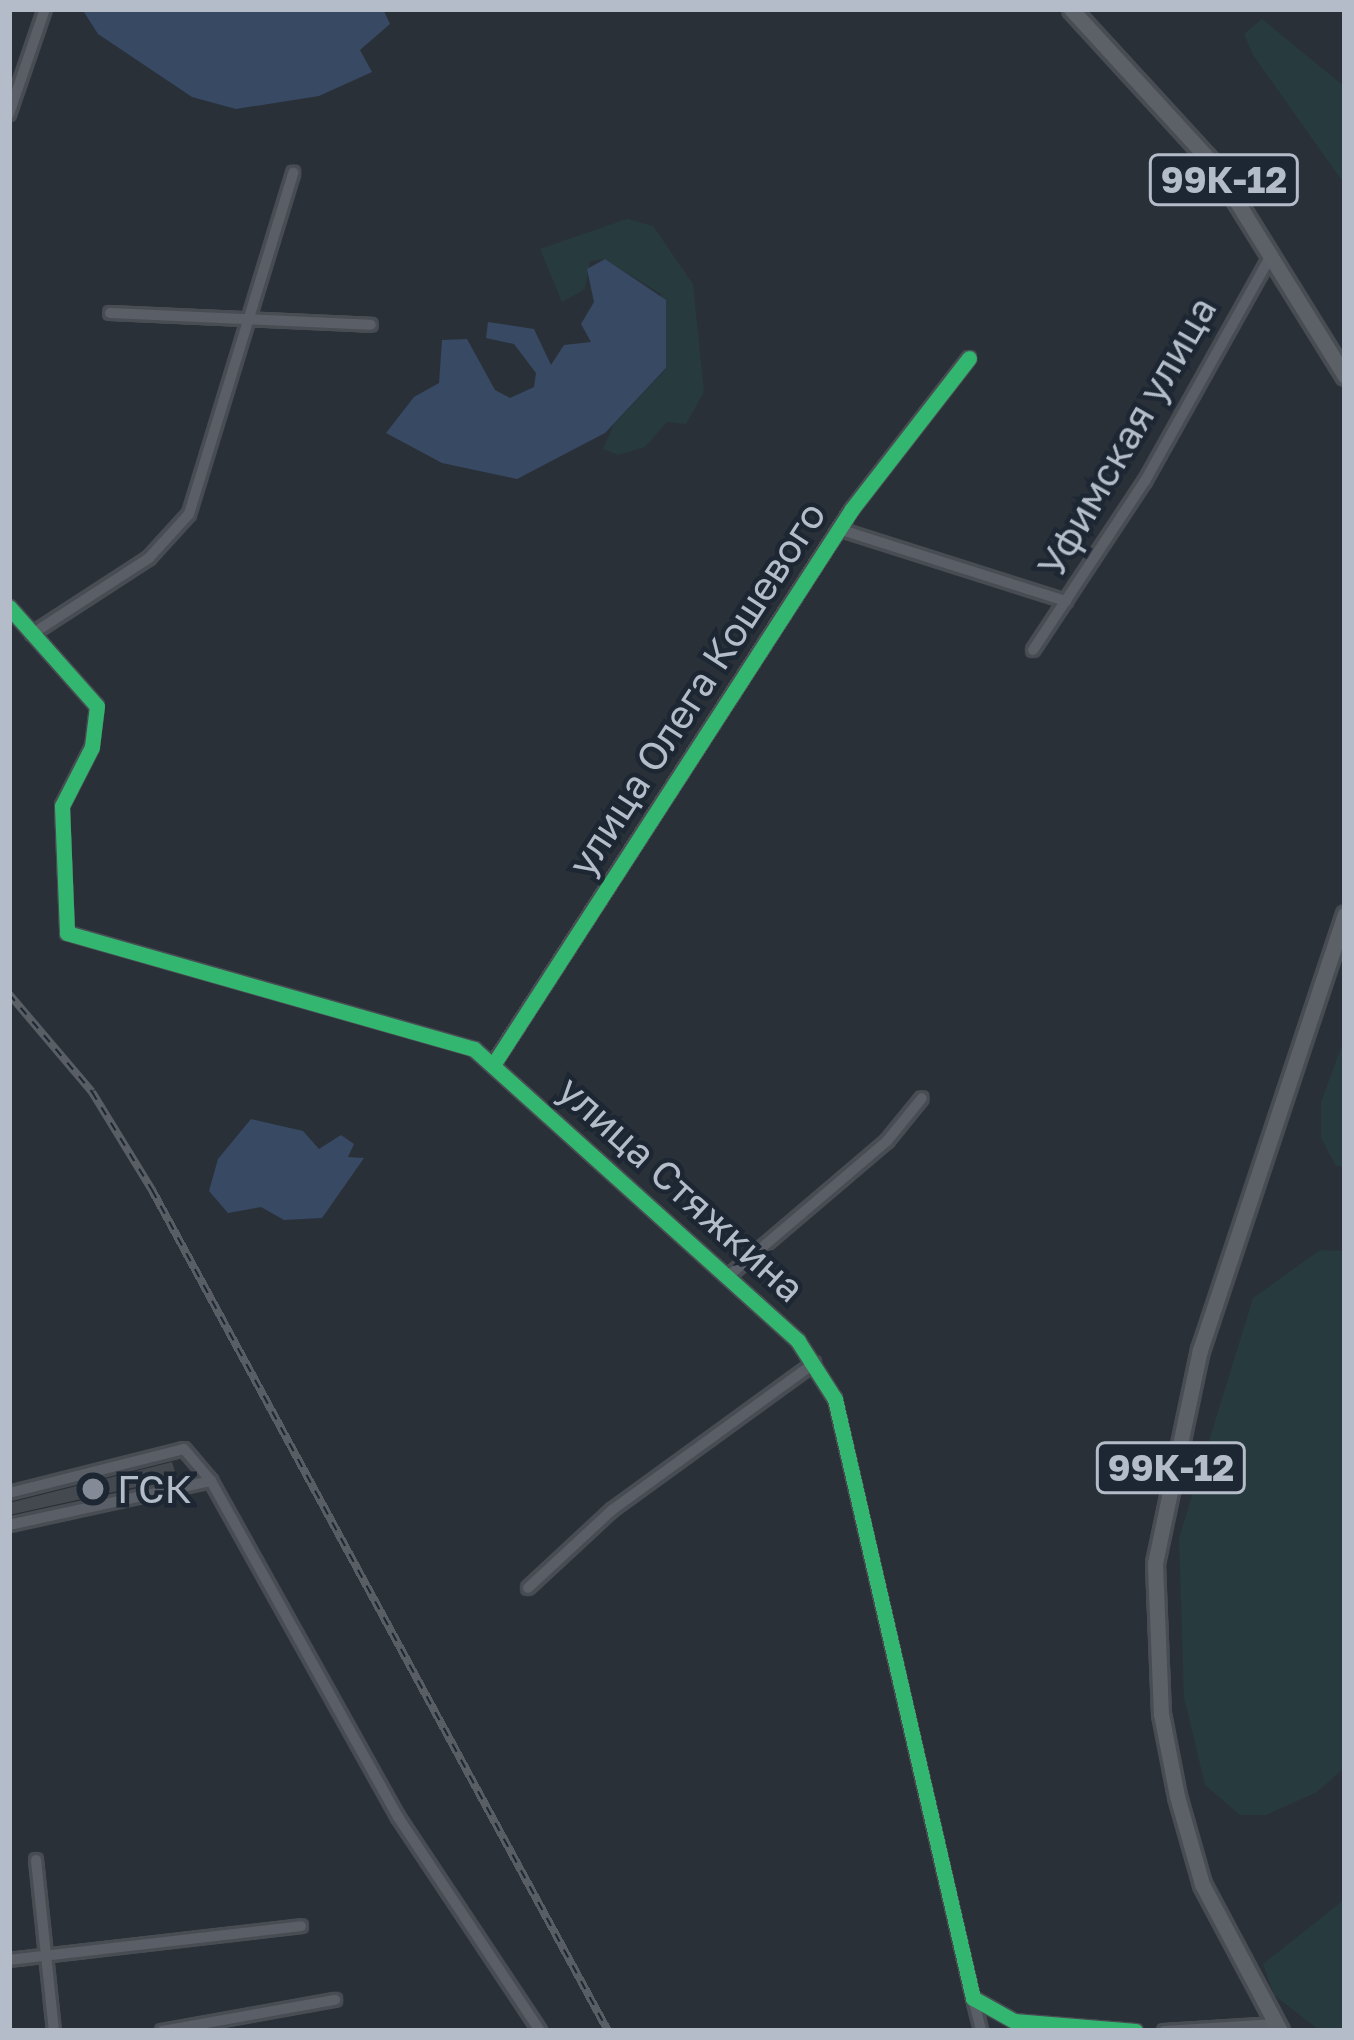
<!DOCTYPE html>
<html>
<head>
<meta charset="utf-8">
<style>
	body { margin:0 }
	#map { position:relative; width:1354px; height:2040px; overflow:hidden; background:#2a3038; font-family:"Golos Text",sans-serif }
	div>[style] { position:absolute }
	[style*='--x'] { left:calc(var(--x)*1px); top:calc(var(--y)*1px); width:calc(var(--w)*1px); rotate:calc(var(--a)*1deg) }
	.green>* { inset:0; background:#273a3e }
	.water>* { inset:0; background:#384963 }
	.building>* { inset:0; background:#444950 }
	.roads { filter:drop-shadow(3px 0 #484c53) drop-shadow(-3px 0 #484c53) drop-shadow(0 3px #484c53) drop-shadow(0 -3px #484c53) }
	.minor>* { height:10px; margin:-5px; padding:0 5px; transform-origin:5px; border-radius:5px; background:#5a5e66 }
	.primary>* { height:15px; margin:-7.5px; padding:0 7.5px; transform-origin:7.5px; border-radius:7.5px; background:#5c6168 }
	.rail>* { height:8px; margin-top:-4px; transform-origin:0; background:repeating-linear-gradient(90deg,#1d2633 0 9px,#595d64 0 18px); box-sizing:border-box; border-block:3px solid #595d64 }
	.cycleway>* { height:15px; margin:-7.5px; padding:0 7.5px; transform-origin:7.5px; border-radius:7.5px; background:#33b770 }
	.dots>* { width:33px; height:33px; translate:-50% -50%; box-sizing:border-box; border:6px solid #1d2633; border-radius:50% }
	span { translate:-50% -50%; white-space:nowrap; text-align:center; line-height:1.15; -webkit-text-stroke:9px #1d2633; paint-order:stroke }
	.shield-label span { padding:3px 9px; background:#1d2633; border:3px solid; border-radius:9px; -webkit-text-stroke-width:0 }
	.shield-label { font-size:36px; color:#b4bcc9; font-weight:700 }
	.street-label { font-size:39px; color:#b4bcc9 }
	.poi-label { font-size:39px; color:#b4bcc9 }
	.left { translate:0 -50%; text-align:left }
	.frame { position:absolute; inset:0; border:12px solid #b4bcc9; pointer-events:none }
</style>
</head>
<body>
<div id="map">
	<div class="green">
		<div style="clip-path:polygon(1262px 19px,1345px 87px,1345px 185px,1253px 55px,1244px 34px)"></div>
		<div style="clip-path:polygon(627px 219px,653px 226px,693px 284px,704px 392px,686px 424px,667px 422px,645px 447px,618px 455px,603px 449px,614px 424px,666px 369px,661px 294px,604px 259px,590px 261px,585px 289px,562px 302px,540px 249px)"></div>
		<div style="clip-path:polygon(1345px 1037px,1345px 1166px,1336px 1166px,1321px 1138px,1321px 1102px)"></div>
		<div style="clip-path:polygon(1320px 1250px,1345px 1251px,1345px 1767px,1317px 1792px,1266px 1815px,1240px 1815px,1205px 1785px,1184px 1697px,1179px 1538px,1253px 1298px)"></div>
		<div style="clip-path:polygon(1345px 1899px,1345px 2031px,1320px 2031px,1274px 1995px,1263px 1964px)"></div>
	</div>
	<div class="water">
		<div style="clip-path:polygon(82px 9px,383px 9px,390px 24px,360px 50px,372px 72px,319px 96px,236px 109px,192px 97px,98px 34px)"></div>
		<div style="clip-path:polygon(605px 259px,666px 300px,666px 368px,605px 433px,517px 479px,442px 463px,386px 433px,414px 397px,439px 383px,442px 340px,467px 339px,495px 390px,510px 398px,534px 387px,536px 373px,514px 344px,486px 338px,488px 322px,534px 329px,551px 365px,564px 345px,591px 342px,581px 324px,594px 302px,587px 269px)"></div>
		<div style="clip-path:polygon(251px 1119px,303px 1131px,319px 1149px,341px 1135px,354px 1144px,348px 1157px,364px 1158px,322px 1218px,284px 1220px,261px 1207px,228px 1213px,209px 1191px,218px 1159px)"></div>
	</div>
	<div class="building">
		<div style="clip-path:polygon(172px 1462px,177px 1478px,9px 1515px,9px 1503px)"></div>
	</div>
	<div class="roads">
		<div class="minor">
			<div style="--x:9;--y:114;--w:111;--a:-71.1"></div>
			<div style="--x:110;--y:313;--w:261;--a:2.6"></div>
			<div style="--x:845;--y:531;--w:232;--a:17.6"></div>
			<div style="--x:9;--y:607;--w:132;--a:48.4"></div>
			<div style="--x:97;--y:706;--w:41;--a:97"></div>
			<div style="--x:92;--y:747;--w:66;--a:117"></div>
			<div style="--x:62;--y:806;--w:127;--a:87.7"></div>
			<div style="--x:67;--y:933;--w:423;--a:15.9"></div>
			<div style="--x:474;--y:1049;--w:436;--a:42"></div>
			<div style="--x:798;--y:1341;--w:69;--a:57.5"></div>
			<div style="--x:835;--y:1399;--w:615;--a:77.03"></div>
			<div style="--x:973;--y:1998;--w:47;--a:29.3"></div>
			<div style="--x:1014;--y:2021;--w:122;--a:4.7"></div>
			<div style="--x:32;--y:634;--w:140;--a:-33"></div>
			<div style="--x:149;--y:558;--w:59;--a:-47.7"></div>
			<div style="--x:189;--y:514;--w:357;--a:-73"></div>
			<div style="--x:1033;--y:650;--w:203;--a:-56.5"></div>
			<div style="--x:1145;--y:481;--w:260;--a:-60.8"></div>
			<div style="--x:493;--y:1065;--w:662;--a:-57.15"></div>
			<div style="--x:852;--y:509;--w:191;--a:-52.2"></div>
			<div style="--x:732;--y:1273;--w:204;--a:-40.4"></div>
			<div style="--x:887;--y:1141;--w:55;--a:-50.9"></div>
			<div style="--x:9;--y:1493;--w:180;--a:-14.1"></div>
			<div style="--x:184;--y:1449;--w:42;--a:49.8"></div>
			<div style="--x:9;--y:1525;--w:207;--a:-12.3"></div>
			<div style="--x:211;--y:1481;--w:385;--a:60.9"></div>
			<div style="--x:398;--y:1817;--w:257;--a:56.4"></div>
			<div style="--x:528;--y:1588;--w:115;--a:-42.9"></div>
			<div style="--x:612;--y:1510;--w:250;--a:-36"></div>
			<div style="--x:36;--y:1860;--w:172;--a:84"></div>
			<div style="--x:9;--y:1960;--w:294;--a:-6.6"></div>
			<div style="--x:974;--y:2002;--w:30;--a:76"></div>
			<div style="--x:162;--y:2031;--w:176;--a:-10.2"></div>
			<div style="--x:1164;--y:2031;--w:112;--a:-3.6"></div>
		</div>
		<div class="primary">
			<div style="--x:1071;--y:9;--w:212;--a:47.5"></div>
			<div style="--x:1214;--y:165;--w:248;--a:58.2"></div>
			<div style="--x:1280;--y:2031;--w:166;--a:-118"></div>
			<div style="--x:1202;--y:1884;--w:91;--a:-105.9"></div>
			<div style="--x:1177;--y:1796;--w:84;--a:-101"></div>
			<div style="--x:1161;--y:1714;--w:151;--a:-92.3"></div>
			<div style="--x:1155;--y:1563;--w:218;--a:-78.1"></div>
			<div style="--x:1200;--y:1350;--w:459;--a:-71.6"></div>
		</div>
	</div>
	<div class="rail">
		<div style="--x:9;--y:994;--w:128;--a:49.7"></div>
		<div style="--x:92;--y:1092;--w:115;--a:58.5"></div>
		<div style="--x:152;--y:1190;--w:957;--a:61.53"></div>
	</div>
	<div class="cycleway">
		<div style="--x:9;--y:607;--w:132;--a:48.4"></div>
		<div style="--x:97;--y:706;--w:41;--a:97"></div>
		<div style="--x:92;--y:747;--w:66;--a:117"></div>
		<div style="--x:62;--y:806;--w:127;--a:87.7"></div>
		<div style="--x:67;--y:933;--w:423;--a:15.9"></div>
		<div style="--x:474;--y:1049;--w:436;--a:42"></div>
		<div style="--x:798;--y:1341;--w:69;--a:57.5"></div>
		<div style="--x:835;--y:1399;--w:615;--a:77.03"></div>
		<div style="--x:973;--y:1998;--w:47;--a:29.3"></div>
		<div style="--x:1014;--y:2021;--w:122;--a:4.7"></div>
		<div style="--x:493;--y:1065;--w:662;--a:-57.15"></div>
		<div style="--x:852;--y:509;--w:191;--a:-52.2"></div>
	</div>
	<div class="dots">
		<div style="left:93px;top:1489px;background:#848b96"></div>
	</div>
	<div class="shield-label">
		<span style="left:1224px;top:180px">99К-12</span>
		<span style="left:1171px;top:1468px">99К-12</span>
	</div>
	<div class="street-label">
		<span style="left:1127px;top:437px;rotate:-60deg">Уфимская улица</span>
		<span style="left:697px;top:689px;rotate:-57deg">улица Олега Кошевого</span>
		<span style="left:681px;top:1189px;rotate:42deg">улица Стяжкина</span>
	</div>
	<div class="poi-label">
		<span class="left" style="left:117px;top:1489px">ГСК</span>
	</div>
	<div class="frame"></div>
</div>
</body>
</html>
